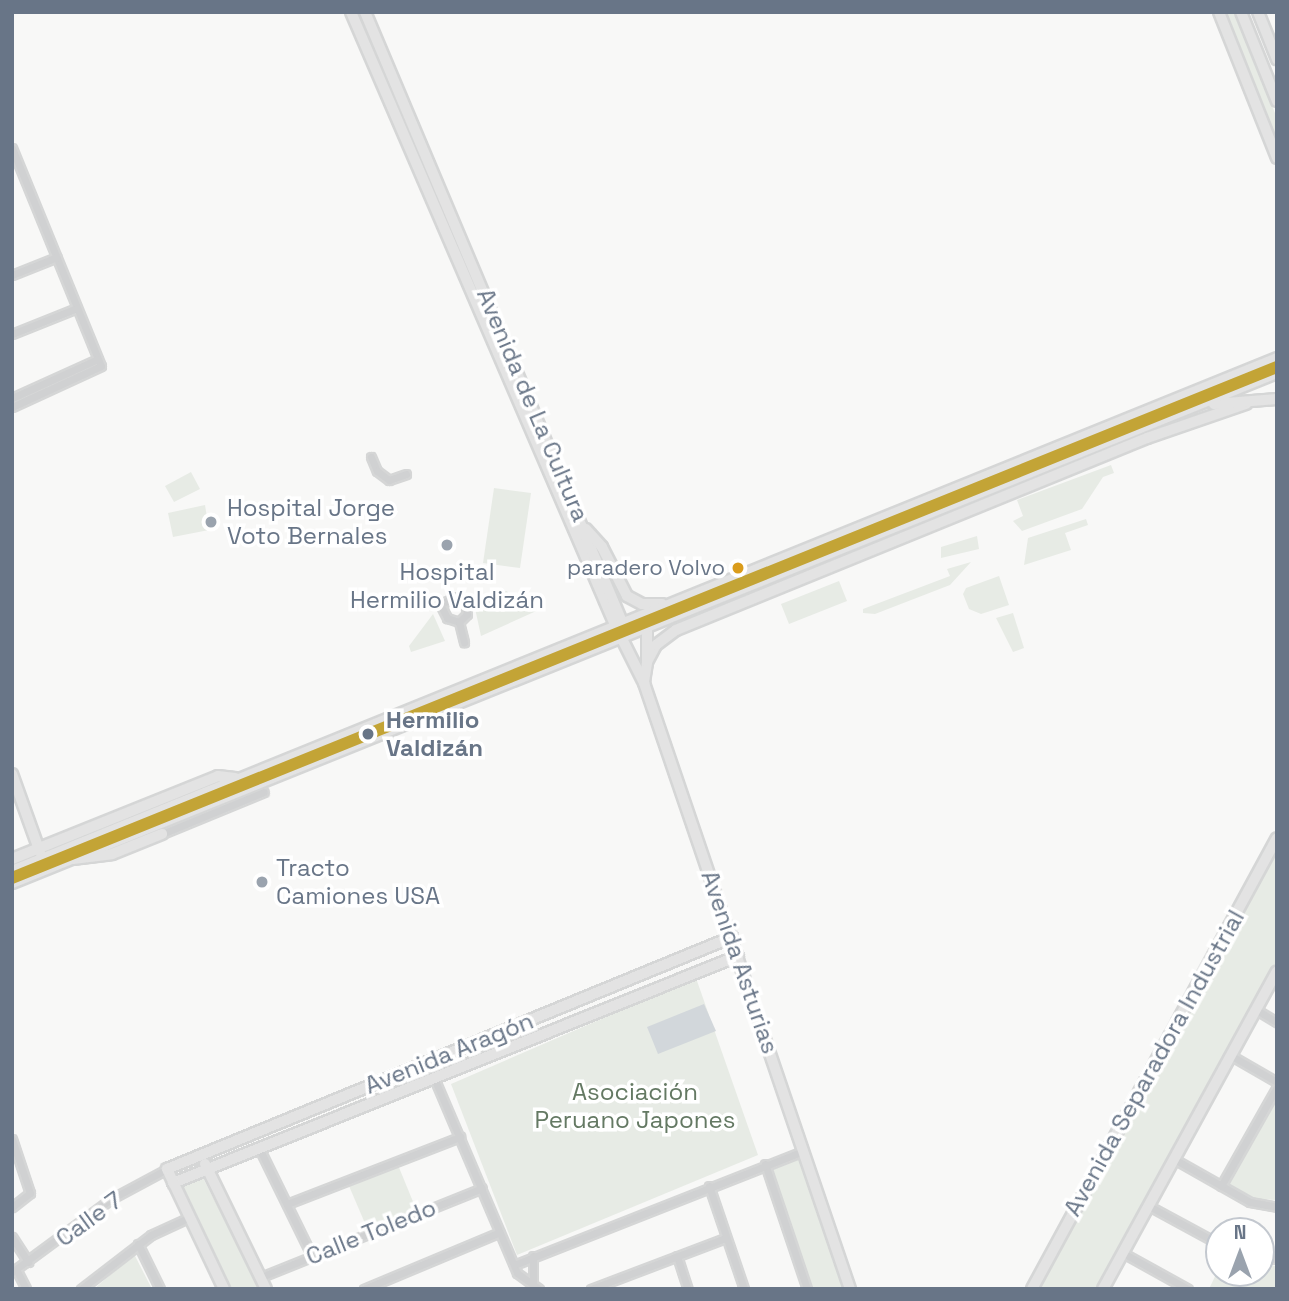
<!DOCTYPE html>
<html>
<head>
<meta charset="utf-8">
<style>
	body { margin:0 }
	#map { position:relative; width:1289px; height:1301px; overflow:hidden; background:#f8f8f7; font-family:"Space Grotesk",sans-serif }
	div>[style] { position:absolute }
	[style*='--x'] { left:calc(var(--x)*1px); top:calc(var(--y)*1px); width:calc(var(--w)*1px); rotate:calc(var(--a)*1deg) }
	.green>* { inset:0; background:#e7ebe5 }
	.water>* { inset:0; background:#d2d7db }
	.roads { filter:drop-shadow(2px 0 #d5d6d6) drop-shadow(-2px 0 #d5d6d6) drop-shadow(0 2px #d5d6d6) drop-shadow(0 -2px #d5d6d6) }
	.street>* { height:7px; margin:-3.5px; padding:0 3.5px; transform-origin:3.5px; border-radius:3.5px; background:#d0d1d2 }
	.secondary>* { height:10px; margin:-5px; padding:0 5px; transform-origin:5px; border-radius:5px; background:#e3e3e3 }
	.primary>* { height:10px; margin:-5px; padding:0 5px; transform-origin:5px; border-radius:5px; background:#e3e3e3 }
	.metro-1>* { height:12px; margin:-6px; padding:0 6px; transform-origin:6px; border-radius:6px; background:#c3a436 }
	.dots>* { width:19px; height:19px; translate:-50% -50%; box-sizing:border-box; border:4px solid #fff; border-radius:50% }
	span { translate:-50% -50%; white-space:nowrap; text-align:center; line-height:1.15; -webkit-text-stroke:7px #fff; paint-order:stroke }
	.bus-label { font-size:22px; color:#687587 }
	.right { translate:-100% -50%; text-align:right }
	.street-label { font-size:24px; color:#687587 }
	.poi-label { font-size:24px; color:#687587 }
	.left { translate:0 -50%; text-align:left }
	.stop-label { font-size:24px; color:#687587; font-weight:700 }
	.park-label { font-size:24px; color:#647963 }
	.frame { position:absolute; inset:0; border:14px solid #687587; pointer-events:none }
	.north { position:absolute; left:1205px; top:1217px; width:70px; height:70px; box-sizing:border-box; background:#fff; border:2px solid #c3c8cf; border-radius:50%; rotate:0deg; font-size:19px; font-weight:700; line-height:28px; text-align:center; color:#687587 }
	.north::after { content:''; display:block; margin:auto; width:24px; height:32px; background:#9aa3ae; clip-path:polygon(50% 0,100% 100%,50% 72%,0 100%) }
</style>
</head>
<body>
<div id="map">
	<div class="green">
		<div style="clip-path:polygon(1223px 12px,1234px 12px,1277px 118px,1277px 144px)"></div>
		<div style="clip-path:polygon(1111px 465px,1114px 473px,1103px 477px,1082px 509px,1022px 531px,1013px 521px,1023px 516px,1017px 500px)"></div>
		<div style="clip-path:polygon(191px 472px,200px 489px,174px 502px,165px 486px)"></div>
		<div style="clip-path:polygon(494px 488px,531px 493px,520px 568px,483px 563px)"></div>
		<div style="clip-path:polygon(205px 505px,209px 530px,173px 537px,168px 513px)"></div>
		<div style="clip-path:polygon(1086px 519px,1088px 525px,1065px 533px,1071px 550px,1024px 565px,1028px 538px)"></div>
		<div style="clip-path:polygon(977px 536px,979px 549px,941px 558px,941px 547px)"></div>
		<div style="clip-path:polygon(971px 562px,950px 585px,875px 614px,863px 613px,863px 609px,950px 576px,947px 569px)"></div>
		<div style="clip-path:polygon(999px 576px,1009px 605px,981px 614px,969px 609px,963px 594px,966px 588px)"></div>
		<div style="clip-path:polygon(839px 581px,847px 601px,789px 624px,781px 604px)"></div>
		<div style="clip-path:polygon(507px 591px,516px 607px,543px 608px,481px 636px,473px 599px)"></div>
		<div style="clip-path:polygon(1013px 613px,1024px 648px,1013px 652px,996px 618px)"></div>
		<div style="clip-path:polygon(433px 614px,445px 641px,411px 652px,409px 646px)"></div>
		<div style="clip-path:polygon(1277px 841px,1277px 963px,1265px 986px,1096px 1289px,1032px 1289px)"></div>
		<div style="clip-path:polygon(696px 978px,758px 1155px,517px 1255px,451px 1084px)"></div>
		<div style="clip-path:polygon(1277px 1094px,1277px 1200px,1256px 1199px,1228px 1184px)"></div>
		<div style="clip-path:polygon(799px 1155px,841px 1281px,845px 1289px,810px 1289px,769px 1166px)"></div>
		<div style="clip-path:polygon(398px 1165px,416px 1209px,367px 1228px,349px 1186px)"></div>
		<div style="clip-path:polygon(202px 1176px,260px 1289px,228px 1289px,179px 1183px)"></div>
		<div style="clip-path:polygon(134px 1254px,152px 1289px,94px 1289px)"></div>
		<div style="clip-path:polygon(1261px 1264px,1277px 1266px,1277px 1289px,1209px 1289px,1219px 1268px,1219px 1273px,1261px 1273px)"></div>
	</div>
	<div class="water">
		<div style="clip-path:polygon(704px 1004px,716px 1031px,658px 1054px,647px 1027px)"></div>
	</div>
	<div class="roads">
		<div class="street">
			<div style="--x:12;--y:148;--w:235;--a:67.8"></div>
			<div style="--x:101;--y:366;--w:98;--a:155.3"></div>
			<div style="--x:12;--y:275;--w:48;--a:-21.8"></div>
			<div style="--x:12;--y:334;--w:70;--a:-21.8"></div>
			<div style="--x:12;--y:398;--w:94;--a:-24.4"></div>
			<div style="--x:371;--y:457;--w:15;--a:67"></div>
			<div style="--x:377;--y:471;--w:15;--a:37"></div>
			<div style="--x:389;--y:480;--w:18;--a:-19"></div>
			<div style="--x:459;--y:622;--w:11;--a:-45"></div>
			<div style="--x:467;--y:614;--w:15;--a:-98"></div>
			<div style="--x:465;--y:599;--w:8;--a:-166"></div>
			<div style="--x:457;--y:597;--w:18;--a:158"></div>
			<div style="--x:440;--y:604;--w:16;--a:63"></div>
			<div style="--x:447;--y:618;--w:13;--a:18"></div>
			<div style="--x:459;--y:622;--w:21;--a:76"></div>
			<div style="--x:162;--y:834;--w:110;--a:-22.4"></div>
			<div style="--x:1255;--y:1009;--w:26;--a:31"></div>
			<div style="--x:1230;--y:1055;--w:54;--a:29.9"></div>
			<div style="--x:434;--y:1078;--w:212;--a:66.9"></div>
			<div style="--x:517;--y:1273;--w:27;--a:36"></div>
			<div style="--x:12;--y:1139;--w:57;--a:71.6"></div>
			<div style="--x:30;--y:1193;--w:23;--a:142"></div>
			<div style="--x:259;--y:1148;--w:120;--a:63.9"></div>
			<div style="--x:1174;--y:1159;--w:87;--a:29.5"></div>
			<div style="--x:1250;--y:1202;--w:27;--a:10"></div>
			<div style="--x:765;--y:1164;--w:132;--a:71.4"></div>
			<div style="--x:709;--y:1186;--w:109;--a:71.2"></div>
			<div style="--x:1221;--y:1186;--w:114;--a:-60.5"></div>
			<div style="--x:287;--y:1204;--w:186;--a:-21.2"></div>
			<div style="--x:1149;--y:1206;--w:80;--a:28.5"></div>
			<div style="--x:12;--y:1237;--w:30;--a:57"></div>
			<div style="--x:138;--y:1244;--w:50;--a:63.9"></div>
			<div style="--x:1123;--y:1253;--w:74;--a:29"></div>
			<div style="--x:533;--y:1256;--w:30;--a:90"></div>
			<div style="--x:677;--y:1256;--w:35;--a:72"></div>
			<div style="--x:1261;--y:1258;--w:16;--a:4"></div>
			<div style="--x:514;--y:1265;--w:311;--a:-21.5"></div>
			<div style="--x:16;--y:1269;--w:22;--a:63"></div>
			<div style="--x:12;--y:1272;--w:123;--a:-36.4"></div>
			<div style="--x:111;--y:1199;--w:64;--a:-28.2"></div>
			<div style="--x:261;--y:1277;--w:238;--a:-21.9"></div>
			<div style="--x:81;--y:1289;--w:88;--a:-37.6"></div>
			<div style="--x:151;--y:1235;--w:41;--a:-24.7"></div>
			<div style="--x:364;--y:1289;--w:147;--a:-22.7"></div>
			<div style="--x:591;--y:1289;--w:143;--a:-20.8"></div>
		</div>
		<div class="secondary">
			<div style="--x:351;--y:12;--w:670;--a:66.69"></div>
			<div style="--x:616;--y:627;--w:63;--a:63.4"></div>
			<div style="--x:644;--y:683;--w:640;--a:71.23"></div>
			<div style="--x:365;--y:12;--w:670;--a:67.15"></div>
			<div style="--x:1258;--y:12;--w:51;--a:68"></div>
			<div style="--x:644;--y:682;--w:20;--a:-81"></div>
			<div style="--x:647;--y:662;--w:19;--a:-62"></div>
			<div style="--x:656;--y:645;--w:25;--a:-37"></div>
			<div style="--x:676;--y:630;--w:509;--a:-22.18"></div>
			<div style="--x:1147;--y:438;--w:105;--a:-19"></div>
			<div style="--x:12;--y:774;--w:83;--a:70.3"></div>
			<div style="--x:12;--y:859;--w:222;--a:-21.9"></div>
			<div style="--x:218;--y:776;--w:17;--a:7"></div>
			<div style="--x:73;--y:859;--w:39;--a:-7"></div>
			<div style="--x:112;--y:854;--w:54;--a:-21.8"></div>
			<div style="--x:205;--y:1164;--w:139;--a:64"></div>
			<div style="--x:173;--y:1183;--w:609;--a:-21.89"></div>
			<div style="--x:224;--y:1289;--w:133;--a:-115.4"></div>
			<div style="--x:167;--y:1169;--w:611;--a:-22.32"></div>
			<div style="--x:1032;--y:1289;--w:513;--a:-61.49"></div>
			<div style="--x:1103;--y:1289;--w:362;--a:-61.3"></div>
		</div>
		<div class="primary">
			<div style="--x:1219;--y:12;--w:157;--a:68.3"></div>
			<div style="--x:1241;--y:12;--w:96;--a:68"></div>
			<div style="--x:1214;--y:404;--w:63;--a:-4.5"></div>
			<div style="--x:586;--y:529;--w:24;--a:48"></div>
			<div style="--x:602;--y:547;--w:55;--a:63"></div>
			<div style="--x:627;--y:596;--w:17;--a:28"></div>
			<div style="--x:642;--y:604;--w:20;--a:0"></div>
			<div style="--x:647;--y:627;--w:35;--a:90"></div>
			<div style="--x:12;--y:871;--w:1365;--a:-22.07"></div>
			<div style="--x:12;--y:883;--w:1364;--a:-21.96"></div>
		</div>
	</div>
	<div class="metro-1">
		<div style="--x:12;--y:878;--w:1364;--a:-22"></div>
	</div>
	<div class="dots">
		<div style="left:211px;top:522px;background:#9aa3ae"></div>
		<div style="left:447px;top:545px;background:#9aa3ae"></div>
		<div style="left:738px;top:568px;background:#da9c1b"></div>
		<div style="left:368px;top:734px;background:#687587"></div>
		<div style="left:262px;top:882px;background:#9aa3ae"></div>
	</div>
	<div class="bus-label">
		<span class="right" style="left:725px;top:568px">paradero Volvo</span>
	</div>
	<div class="street-label">
		<span style="left:533px;top:405px;rotate:67deg">Avenida de La Cultura</span>
		<span style="left:740px;top:962px;rotate:71deg">Avenida Asturias</span>
		<span style="left:449px;top:1053px;rotate:-22deg">Avenida Aragón</span>
		<span style="left:1154px;top:1063px;rotate:-61deg">Avenida Separadora Industrial</span>
		<span style="left:89px;top:1219px;rotate:-36deg">Calle 7</span>
		<span style="left:371px;top:1232px;rotate:-22deg">Calle Toledo</span>
	</div>
	<div class="poi-label">
		<span class="left" style="left:227px;top:522px">Hospital Jorge<br>Voto Bernales</span>
		<span style="left:447px;top:586px">Hospital<br>Hermilio Valdizán</span>
		<span class="left" style="left:276px;top:882px">Tracto<br>Camiones USA</span>
	</div>
	<div class="stop-label">
		<span class="left" style="left:386px;top:734px">Hermilio<br>Valdizán</span>
	</div>
	<div class="park-label">
		<span style="left:635px;top:1106px">Asociación<br>Peruano Japones</span>
	</div>
	<div class="frame"></div>
	<div class="north">N</div>
</div>
</body>
</html>
